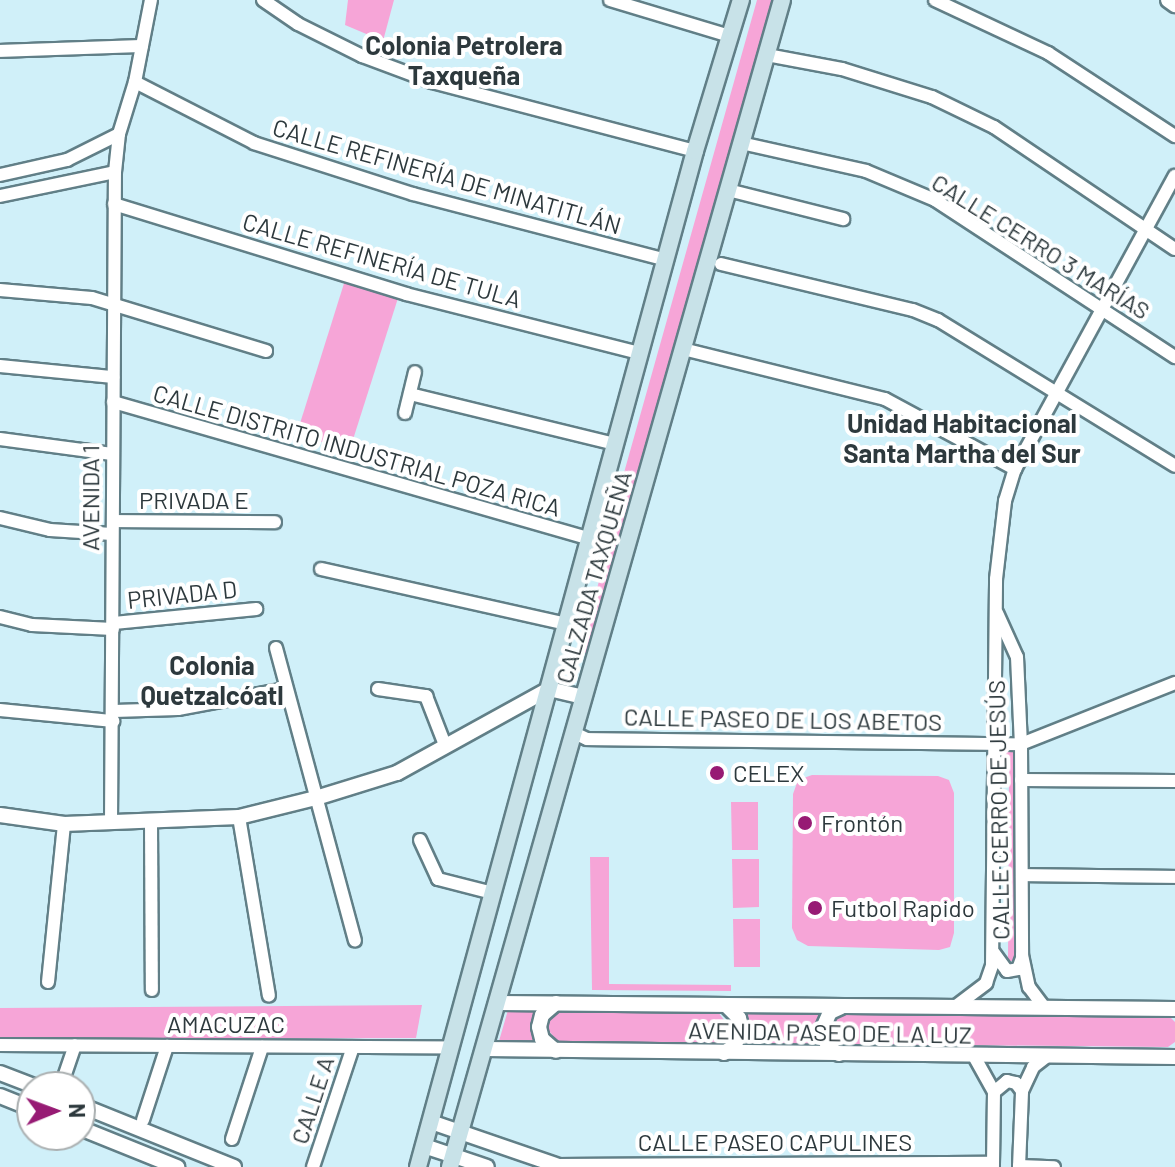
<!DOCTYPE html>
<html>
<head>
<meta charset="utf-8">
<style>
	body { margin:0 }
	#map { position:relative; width:1175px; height:1167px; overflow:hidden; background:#d0f0f9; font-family:Barlow,sans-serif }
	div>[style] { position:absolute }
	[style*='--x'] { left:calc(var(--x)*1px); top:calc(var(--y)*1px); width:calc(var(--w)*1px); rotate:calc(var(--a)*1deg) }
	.green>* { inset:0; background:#f6a5d7 }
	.roads { filter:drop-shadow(2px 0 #617f87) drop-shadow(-2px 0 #617f87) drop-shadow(0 2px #617f87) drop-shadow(0 -2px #617f87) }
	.minor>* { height:12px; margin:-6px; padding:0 6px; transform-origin:6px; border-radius:6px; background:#fff }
	.tertiary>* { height:14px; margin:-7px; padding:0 7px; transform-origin:7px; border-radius:7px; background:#fff }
	.secondary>* { height:16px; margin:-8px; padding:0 8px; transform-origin:8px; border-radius:8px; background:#c8e2e8 }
	.dots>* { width:22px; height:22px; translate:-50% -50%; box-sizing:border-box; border:4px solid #fff; border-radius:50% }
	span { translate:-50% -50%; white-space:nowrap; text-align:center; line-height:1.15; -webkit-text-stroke:8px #fff; paint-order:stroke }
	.street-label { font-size:24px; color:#2d393d }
	.poi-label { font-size:24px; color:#2d393d }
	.left { translate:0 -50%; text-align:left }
	.neighbourhood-label { font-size:26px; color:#2d393d; font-weight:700 }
	.north { position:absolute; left:16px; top:1071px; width:80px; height:80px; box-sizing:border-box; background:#fff; border:2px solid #abb0b1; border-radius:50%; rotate:89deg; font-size:22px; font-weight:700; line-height:32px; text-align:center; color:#2d393d }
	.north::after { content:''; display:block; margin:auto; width:28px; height:36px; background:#971b74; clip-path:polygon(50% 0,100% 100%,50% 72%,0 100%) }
</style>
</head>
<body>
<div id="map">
	<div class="green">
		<div style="clip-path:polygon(348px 0,394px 0,383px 41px,345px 25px)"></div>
		<div style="clip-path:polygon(757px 0,773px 0,586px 653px,581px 651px,599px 581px,600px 558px)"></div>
		<div style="clip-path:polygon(346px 277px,399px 295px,349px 452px,297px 433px)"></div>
		<div style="clip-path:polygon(1016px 746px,1016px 961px,1008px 961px,1009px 762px,998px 747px)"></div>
		<div style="clip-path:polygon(812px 775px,938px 776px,949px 780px,954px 793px,954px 933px,950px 947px,939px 950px,808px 946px,797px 940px,792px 928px,793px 794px,798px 780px)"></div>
		<div style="clip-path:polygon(731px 802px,758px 802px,758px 850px,732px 850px)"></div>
		<div style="clip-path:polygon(609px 857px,609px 984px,731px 985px,731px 991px,592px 990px,590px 857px)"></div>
		<div style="clip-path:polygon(732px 859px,759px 859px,759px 907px,733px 908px)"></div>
		<div style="clip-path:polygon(733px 919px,760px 919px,760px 967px,734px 967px)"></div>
		<div style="clip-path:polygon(422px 1005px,416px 1038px,0 1039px,0 1008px)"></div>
		<div style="clip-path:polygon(560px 1009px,718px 1012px,731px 1029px,727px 1040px,718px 1044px,558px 1042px,545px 1026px)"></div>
		<div style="clip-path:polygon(508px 1010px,537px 1010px,530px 1025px,537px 1041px,499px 1041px)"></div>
		<div style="clip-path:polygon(740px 1013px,821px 1014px,816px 1030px,821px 1045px,740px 1044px)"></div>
		<div style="clip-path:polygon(838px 1014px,1169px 1016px,1175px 1022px,1175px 1042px,1168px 1047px,837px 1044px,831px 1029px)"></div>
	</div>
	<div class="roads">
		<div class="minor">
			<div style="--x:263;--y:0;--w:42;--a:34.4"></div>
			<div style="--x:298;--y:24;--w:72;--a:26.6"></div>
			<div style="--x:362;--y:56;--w:75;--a:20.4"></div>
			<div style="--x:432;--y:82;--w:272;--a:14.7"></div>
			<div style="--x:610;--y:0;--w:125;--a:16.7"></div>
			<div style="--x:935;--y:0;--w:125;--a:25.1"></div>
			<div style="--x:1048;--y:53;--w:152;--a:33.2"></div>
			<div style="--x:0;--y:51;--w:142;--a:-2"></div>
			<div style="--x:767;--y:55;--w:76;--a:10.6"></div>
			<div style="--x:842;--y:69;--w:94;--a:17.3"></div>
			<div style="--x:932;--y:97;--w:69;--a:25.8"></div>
			<div style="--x:994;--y:127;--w:218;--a:34"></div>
			<div style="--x:135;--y:82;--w:134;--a:27.1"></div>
			<div style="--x:254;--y:143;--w:167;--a:17.8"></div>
			<div style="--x:413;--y:194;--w:261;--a:14.6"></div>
			<div style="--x:741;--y:143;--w:128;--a:12.6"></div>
			<div style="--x:866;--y:171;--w:75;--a:22.8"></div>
			<div style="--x:935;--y:200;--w:287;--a:33.2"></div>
			<div style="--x:0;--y:175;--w:69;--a:-12.6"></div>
			<div style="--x:67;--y:160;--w:58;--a:-26.6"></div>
			<div style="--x:728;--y:190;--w:119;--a:14.2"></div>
			<div style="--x:0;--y:196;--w:117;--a:-11.8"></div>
			<div style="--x:114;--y:204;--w:306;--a:17.1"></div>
			<div style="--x:406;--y:294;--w:241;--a:14.2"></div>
			<div style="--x:721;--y:264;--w:197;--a:13.5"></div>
			<div style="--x:913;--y:310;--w:27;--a:22"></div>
			<div style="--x:938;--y:320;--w:278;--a:31.6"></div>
			<div style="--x:0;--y:290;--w:92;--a:5"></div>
			<div style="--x:92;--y:298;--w:182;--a:16.9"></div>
			<div style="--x:683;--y:349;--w:208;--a:13.9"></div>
			<div style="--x:885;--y:399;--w:148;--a:28.3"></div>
			<div style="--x:0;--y:366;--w:114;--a:5.6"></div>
			<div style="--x:410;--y:394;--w:211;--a:13.7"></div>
			<div style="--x:113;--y:402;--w:496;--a:16"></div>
			<div style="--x:405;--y:413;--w:42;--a:-76.3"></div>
			<div style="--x:0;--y:439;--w:113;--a:7.6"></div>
			<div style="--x:0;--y:518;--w:51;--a:13.5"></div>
			<div style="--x:50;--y:530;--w:62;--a:3.7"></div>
			<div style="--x:113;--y:521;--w:162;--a:0.4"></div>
			<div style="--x:321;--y:569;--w:252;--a:12.6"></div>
			<div style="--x:997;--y:613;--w:48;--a:65.6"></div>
			<div style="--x:1017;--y:657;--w:87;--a:87.4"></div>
			<div style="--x:1021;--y:744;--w:211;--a:89.7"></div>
			<div style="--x:1022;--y:955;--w:33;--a:78"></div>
			<div style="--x:1029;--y:987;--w:26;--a:53"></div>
			<div style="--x:0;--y:617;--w:33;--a:14"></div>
			<div style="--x:32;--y:625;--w:81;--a:2.8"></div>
			<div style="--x:114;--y:623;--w:143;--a:-5.6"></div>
			<div style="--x:276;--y:648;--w:303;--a:74.9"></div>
			<div style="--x:378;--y:689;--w:49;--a:8.3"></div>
			<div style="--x:426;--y:696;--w:53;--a:68.8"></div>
			<div style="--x:0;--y:710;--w:114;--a:5.6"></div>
			<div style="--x:114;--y:711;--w:64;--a:-1.8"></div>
			<div style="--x:178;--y:709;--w:110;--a:-10.5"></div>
			<div style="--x:574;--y:733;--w:14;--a:25"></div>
			<div style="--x:587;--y:739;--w:434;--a:0.7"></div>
			<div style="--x:1021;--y:744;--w:166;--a:-21.6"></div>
			<div style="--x:1021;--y:780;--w:154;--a:0.4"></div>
			<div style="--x:239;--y:817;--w:181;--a:80.5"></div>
			<div style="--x:111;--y:823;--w:651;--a:-89.65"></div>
			<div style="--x:115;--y:172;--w:38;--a:-84"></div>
			<div style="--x:119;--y:134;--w:54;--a:-72.9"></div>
			<div style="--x:135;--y:82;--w:84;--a:-79"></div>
			<div style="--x:151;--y:823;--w:167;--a:89.7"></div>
			<div style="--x:420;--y:840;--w:43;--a:65.2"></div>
			<div style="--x:438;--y:879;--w:57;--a:14.3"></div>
			<div style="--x:1022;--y:875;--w:153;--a:0.7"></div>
			<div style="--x:994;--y:953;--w:22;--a:54"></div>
			<div style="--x:1007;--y:971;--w:11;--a:-10"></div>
			<div style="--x:1018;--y:969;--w:12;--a:-70"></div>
			<div style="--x:48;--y:982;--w:159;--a:-84.2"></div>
			<div style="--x:956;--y:1006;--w:38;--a:-37"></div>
			<div style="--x:986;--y:983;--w:18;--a:-71"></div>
			<div style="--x:992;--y:966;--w:387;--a:-89.4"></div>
			<div style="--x:996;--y:579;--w:79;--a:-83.4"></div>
			<div style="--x:1005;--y:501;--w:34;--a:-73"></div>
			<div style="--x:1015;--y:469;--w:334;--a:-61.4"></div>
			<div style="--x:0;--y:1045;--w:452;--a:0.3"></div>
			<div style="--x:974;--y:1056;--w:41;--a:60.9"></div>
			<div style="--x:994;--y:1092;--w:75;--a:90.8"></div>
			<div style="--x:61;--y:1086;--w:43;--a:-71.1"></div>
			<div style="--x:994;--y:1092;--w:17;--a:-40"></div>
			<div style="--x:1007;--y:1081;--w:9;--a:13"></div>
			<div style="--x:1016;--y:1083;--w:10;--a:53"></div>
			<div style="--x:143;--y:1120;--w:78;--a:-72"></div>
			<div style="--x:232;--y:1139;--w:97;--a:-71.9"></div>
			<div style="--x:556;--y:1165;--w:437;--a:-0.3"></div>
			<div style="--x:1019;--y:1166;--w:35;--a:2"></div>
			<div style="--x:313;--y:1167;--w:126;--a:-71.6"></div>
			<div style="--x:1019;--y:1167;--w:76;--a:-87.7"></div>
			<div style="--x:1022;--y:1091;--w:26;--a:-65"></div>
			<div style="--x:1033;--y:1067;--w:18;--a:-38"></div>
		</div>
		<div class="tertiary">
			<div style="--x:1168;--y:0;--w:9;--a:36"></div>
			<div style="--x:0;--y:815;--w:65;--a:8"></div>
			<div style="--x:64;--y:824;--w:175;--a:-2.3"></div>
			<div style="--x:239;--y:817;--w:79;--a:-13.9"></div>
			<div style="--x:316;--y:798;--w:85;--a:-17.2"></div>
			<div style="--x:397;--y:773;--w:174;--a:-28.9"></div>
			<div style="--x:549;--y:689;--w:36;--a:13"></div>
			<div style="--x:498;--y:1003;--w:677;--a:0.51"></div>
			<div style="--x:556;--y:1003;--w:18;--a:139"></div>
			<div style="--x:542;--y:1015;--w:12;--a:104"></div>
			<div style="--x:539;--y:1027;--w:12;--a:76"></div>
			<div style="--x:542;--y:1039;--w:18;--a:41"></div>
			<div style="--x:485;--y:1049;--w:690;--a:0.66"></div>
			<div style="--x:724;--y:1053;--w:12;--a:-35"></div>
			<div style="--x:734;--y:1046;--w:18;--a:-63"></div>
			<div style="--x:742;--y:1030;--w:12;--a:-104"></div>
			<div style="--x:739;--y:1018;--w:17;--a:-135"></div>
			<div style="--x:839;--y:1054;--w:13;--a:-148"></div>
			<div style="--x:828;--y:1047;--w:18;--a:-109"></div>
			<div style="--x:822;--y:1030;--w:20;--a:-66"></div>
			<div style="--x:830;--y:1012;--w:12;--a:-24"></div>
			<div style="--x:0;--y:1073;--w:39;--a:21"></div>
			<div style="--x:0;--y:1096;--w:35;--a:22"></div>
			<div style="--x:80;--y:1105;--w:166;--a:21.9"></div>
			<div style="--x:431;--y:1122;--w:139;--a:19"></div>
			<div style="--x:80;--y:1128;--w:105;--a:21.9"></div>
			<div style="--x:424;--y:1146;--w:66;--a:18.4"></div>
		</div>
		<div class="secondary">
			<div style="--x:418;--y:1167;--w:1053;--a:-74.75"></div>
			<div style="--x:695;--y:151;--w:158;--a:-73.1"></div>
			<div style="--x:450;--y:1167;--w:1213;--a:-74.12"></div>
		</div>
	</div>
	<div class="dots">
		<div style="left:717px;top:773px;background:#971b74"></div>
		<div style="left:805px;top:823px;background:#971b74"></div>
		<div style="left:815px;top:908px;background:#971b74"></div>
	</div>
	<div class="street-label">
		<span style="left:447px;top:176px;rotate:16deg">CALLE REFINERÍA DE MINATITLÁN</span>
		<span style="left:1041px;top:246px;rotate:32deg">CALLE CERRO 3 MARÍAS</span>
		<span style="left:382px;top:260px;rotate:16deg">CALLE REFINERÍA DE TULA</span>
		<span style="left:357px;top:450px;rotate:16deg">CALLE DISTRITO INDUSTRIAL POZA RICA</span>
		<span style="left:90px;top:498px;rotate:-90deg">AVENIDA 1</span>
		<span style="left:194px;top:500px">PRIVADA E</span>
		<span style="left:593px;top:577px;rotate:-74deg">CALZADA TAXQUEÑA</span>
		<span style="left:182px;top:594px;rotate:-6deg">PRIVADA D</span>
		<span style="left:783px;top:719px;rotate:1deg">CALLE PASEO DE LOS ABETOS</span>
		<span style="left:998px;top:810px;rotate:-91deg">CALLE CERRO DE JESÚS</span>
		<span style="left:226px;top:1024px">AMACUZAC</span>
		<span style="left:830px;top:1032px;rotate:1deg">AVENIDA PASEO DE LA LUZ</span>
		<span style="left:312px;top:1100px;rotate:-72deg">CALLE A</span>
		<span style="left:775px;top:1142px">CALLE PASEO CAPULINES</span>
	</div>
	<div class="poi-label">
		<span class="left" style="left:733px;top:773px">CELEX</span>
		<span class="left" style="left:821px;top:823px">Frontón</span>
		<span class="left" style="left:831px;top:908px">Futbol Rapido</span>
	</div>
	<div class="neighbourhood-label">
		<span style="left:464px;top:60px">Colonia Petrolera<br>Taxqueña</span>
		<span style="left:962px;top:438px">Unidad Habitacional<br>Santa Martha del Sur</span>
		<span style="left:212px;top:680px">Colonia<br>Quetzalcóatl</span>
	</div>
	<div class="north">N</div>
</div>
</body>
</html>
